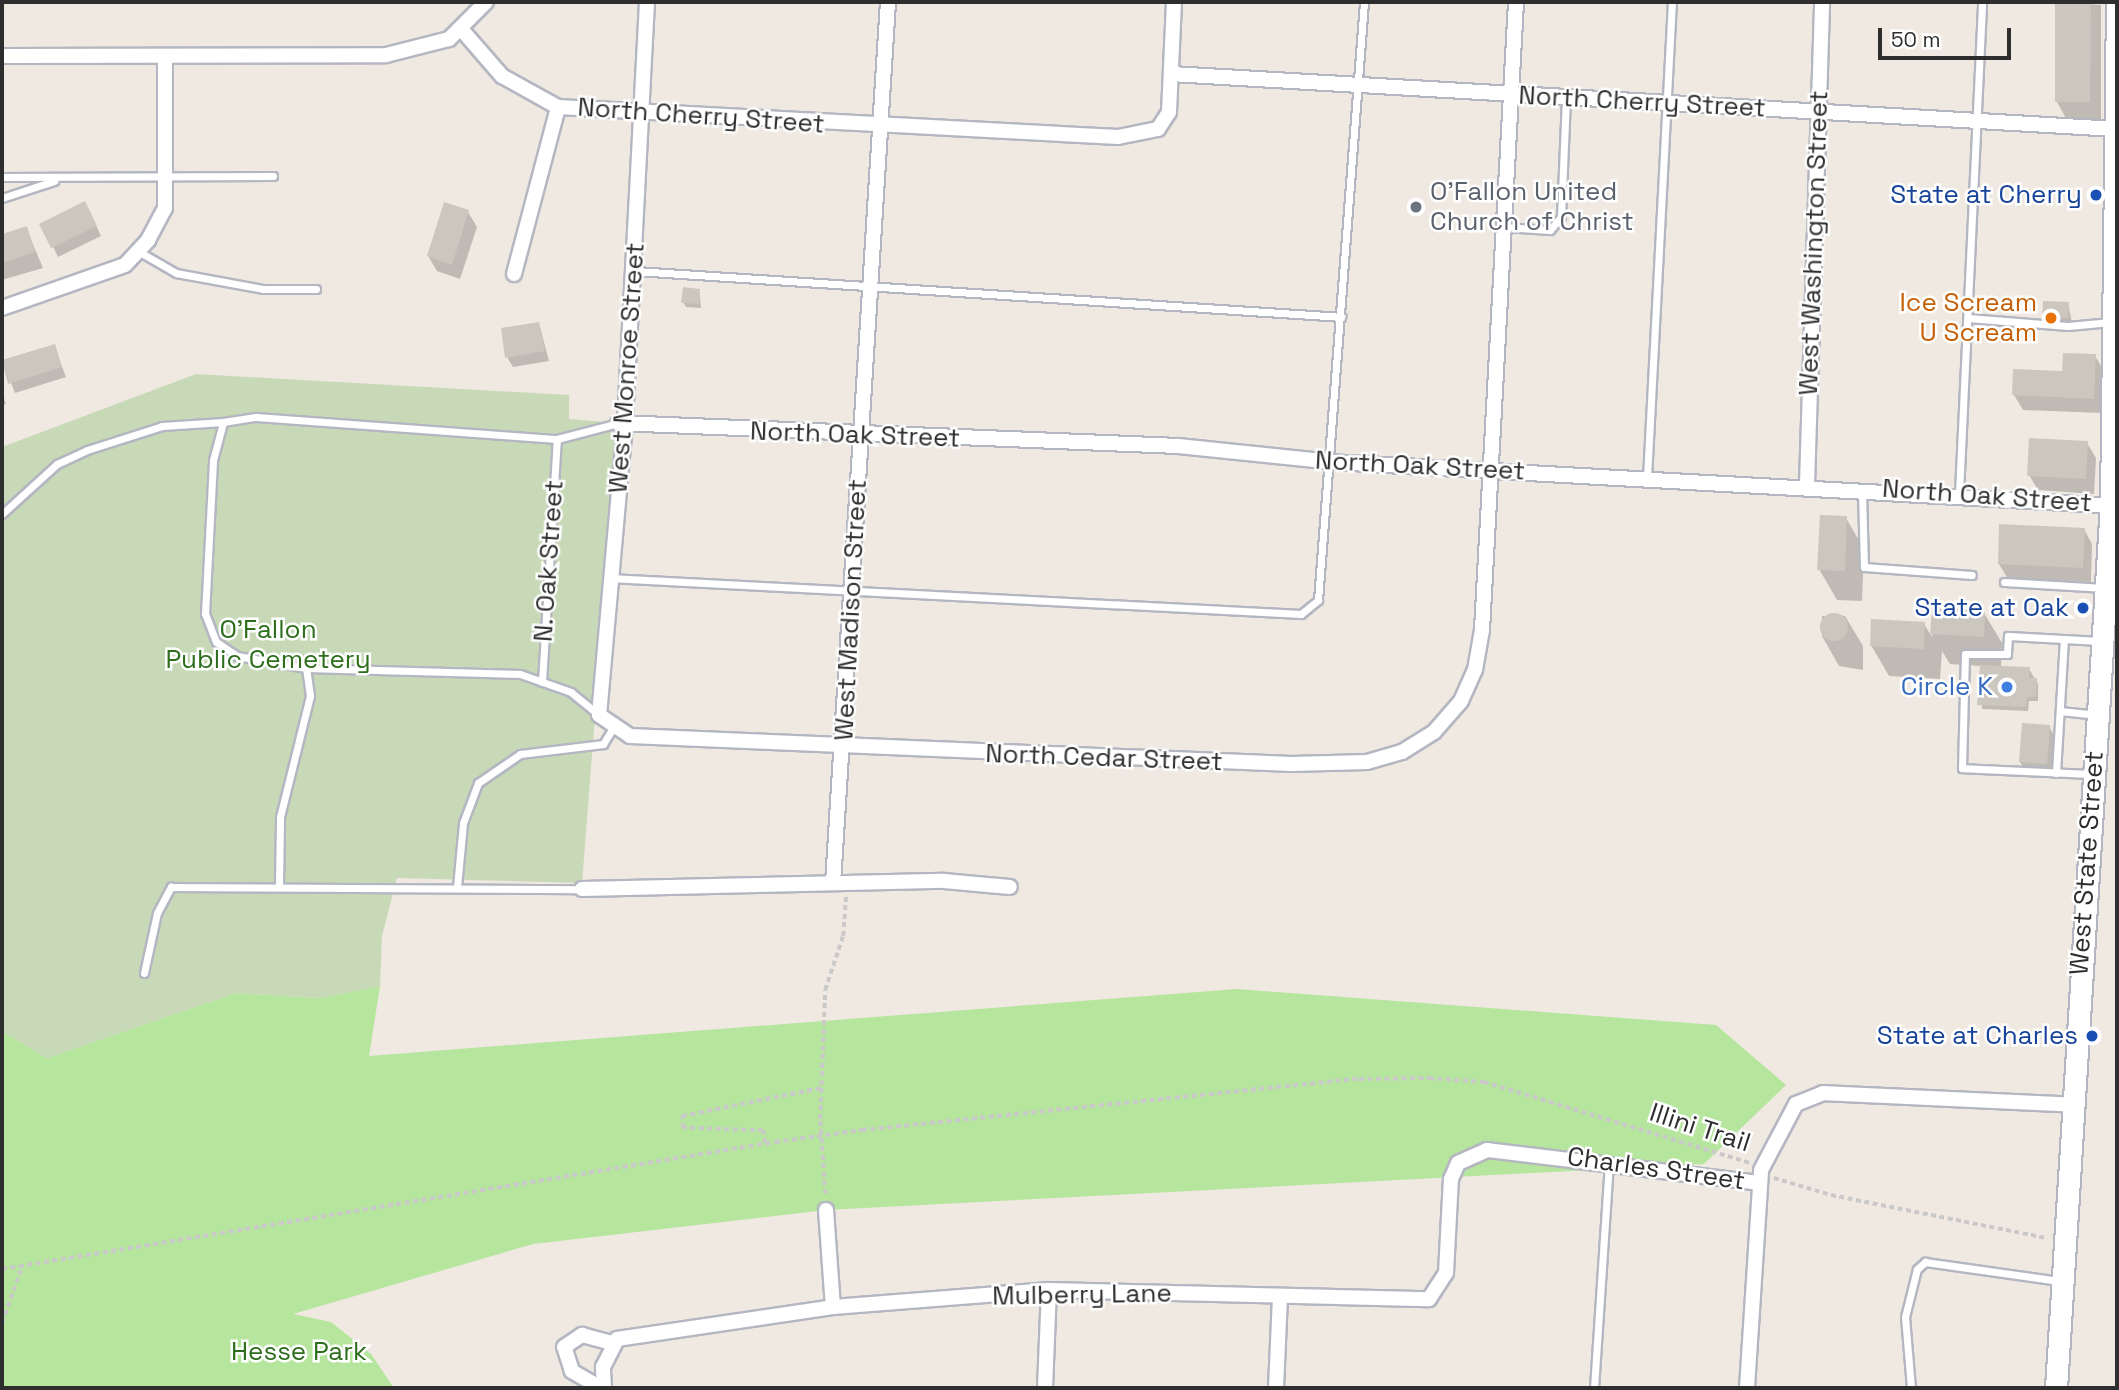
<!DOCTYPE html>
<html>
<head>
<meta charset="utf-8">
<style>
	body { margin:0 }
	#map { position:relative; width:2119px; height:1390px; overflow:hidden; background:#efe9e1; font-family:"Space Grotesk",sans-serif }
	div>[style] { position:absolute }
	[style*='--x'] { left:calc(var(--x)*1px); top:calc(var(--y)*1px); width:calc(var(--w)*1px); rotate:calc(var(--a)*1deg) }
	.green>* { inset:0; background:#b6e59e }
	.cemetery>* { inset:0; background:#c8d9b8 }
	.shadow>* { inset:0; background:#0003 }
	.building>* { inset:0; background:#cbc7bf }
	.round { border-radius:50% }
	.path>* { height:3.5px; margin-top:-1.75px; transform-origin:0; background:repeating-linear-gradient(90deg,#c9c9c9 0 5px,transparent 0 8.5px) }
	.roads { filter:drop-shadow(2px 0 #b4b7c1) drop-shadow(-2px 0 #b4b7c1) drop-shadow(0 2px #b4b7c1) drop-shadow(0 -2px #b4b7c1) }
	.service>* { height:7px; margin:-3.5px; padding:0 3.5px; transform-origin:3.5px; border-radius:3.5px; background:#fff }
	.minor>* { height:14px; margin:-7px; padding:0 7px; transform-origin:7px; border-radius:7px; background:#fff }
	.secondary>* { height:21px; margin:-10.5px; padding:0 10.5px; transform-origin:10.5px; border-radius:10.5px; background:#fff }
	.path-bridge>* { height:3.5px; margin-top:-1.75px; transform-origin:0; background:repeating-linear-gradient(90deg,#c9c9c9 0 5px,transparent 0 8.5px) }
	.dots>* { width:19px; height:19px; translate:-50% -50%; box-sizing:border-box; border:4px solid #fff; border-radius:50% }
	span { translate:-50% -50%; white-space:nowrap; text-align:center; line-height:1.15; -webkit-text-stroke:5px #fff; paint-order:stroke }
	.street-label { font-size:26px; color:#2e2e2e }
	.worship-label { font-size:26px; color:#5b616d }
	.left { translate:0 -50%; text-align:left }
	.transit-label { font-size:26px; color:#164399 }
	.right { translate:-100% -50%; text-align:right }
	.food-label { font-size:26px; color:#c56008 }
	.park-label { font-size:26px; color:#2c6e1b }
	.shop-label { font-size:26px; color:#366cbe }
	.frame { position:absolute; inset:0; border:4px solid #2e2e2e; pointer-events:none }
	.scale { position:absolute; left:1878px; top:28px; width:133px; height:32px; box-sizing:border-box; border:4px solid #2e2e2e; border-top:0; padding-left:9px; font-size:21px; line-height:24px; white-space:nowrap; color:#2e2e2e; -webkit-text-stroke:5px #fff; paint-order:stroke }
</style>
</head>
<body>
<div id="map">
	<div class="green">
		<div style="clip-path:polygon(380px 986px,369px 1056px,1237px 989px,1716px 1025px,1786px 1085px,1704px 1164px,826px 1210px,533px 1244px,293px 1314px,331px 1322px,371px 1354px,394px 1388px,2px 1388px,2px 1031px,47px 1058px,236px 993px,320px 998px)"></div>
	</div>
	<div class="cemetery">
		<div style="clip-path:polygon(196px 374px,569px 395px,569px 419px,618px 423px,582px 883px,397px 878px,382px 936px,380px 986px,320px 998px,236px 993px,47px 1058px,2px 1031px,2px 447px)"></div>
	</div>
	<div class="shadow">
		<div style="clip-path:polygon(2057px 2px,2101px 5px,2101px 122px,2068px 122px,2057px 102px)"></div>
		<div style="clip-path:polygon(468px 212px,477px 227px,460px 279px,437px 271px,428px 256px)"></div>
		<div style="clip-path:polygon(90px 213px,101px 236px,58px 257px,42px 224px)"></div>
		<div style="clip-path:polygon(26px 228px,43px 268px,2px 280px,2px 236px)"></div>
		<div style="clip-path:polygon(699px 290px,701px 308px,686px 307px,683px 302px)"></div>
		<div style="clip-path:polygon(2068px 303px,2073px 328px,2049px 327px,2044px 317px)"></div>
		<div style="clip-path:polygon(539px 323px,549px 361px,513px 367px,507px 357px)"></div>
		<div style="clip-path:polygon(54px 346px,66px 377px,15px 393px,3px 362px)"></div>
		<div style="clip-path:polygon(2095px 356px,2104px 371px,2102px 413px,2023px 410px,2014px 395px)"></div>
		<div style="clip-path:polygon(2px 392px,6px 404px,2px 406px)"></div>
		<div style="clip-path:polygon(2087px 443px,2096px 458px,2094px 494px,2038px 490px,2029px 475px)"></div>
		<div style="clip-path:polygon(1846px 518px,1864px 549px,1862px 601px,1837px 600px,1819px 569px)"></div>
		<div style="clip-path:polygon(2084px 529px,2092px 544px,2091px 582px,2008px 579px,1999px 564px)"></div>
		<div style="clip-path:polygon(1933px 610px,1984px 613px,2002px 643px,2001px 667px,2029px 669px,2038px 684px,2038px 701px,2029px 701px,2028px 711px,1982px 709px,1981px 666px,1950px 664px,1942px 651px,1940px 679px,1889px 676px,1871px 645px,1924px 624px,1932px 637px)"></div>
		<div style="clip-path:polygon(1822px 616px,1845px 616px,1863px 646px,1863px 670px,1839px 666px,1822px 636px)"></div>
		<div style="clip-path:polygon(2049px 726px,2054px 736px,2052px 773px,2026px 772px,2020px 762px)"></div>
	</div>
	<div class="building">
		<div style="clip-path:polygon(2055px 2px,2091px 2px,2090px 102px,2055px 102px)"></div>
		<div style="clip-path:polygon(85px 201px,97px 226px,51px 248px,39px 224px)"></div>
		<div style="clip-path:polygon(444px 202px,469px 210px,452px 265px,427px 256px)"></div>
		<div style="clip-path:polygon(27px 226px,35px 252px,2px 263px,2px 234px)"></div>
		<div style="clip-path:polygon(683px 287px,700px 289px,699px 304px,681px 303px)"></div>
		<div style="clip-path:polygon(2043px 301px,2069px 302px,2068px 318px,2042px 318px)"></div>
		<div style="clip-path:polygon(539px 322px,545px 351px,505px 358px,501px 328px)"></div>
		<div style="clip-path:polygon(55px 344px,62px 367px,8px 384px,2px 360px)"></div>
		<div style="clip-path:polygon(2063px 353px,2096px 354px,2094px 399px,2012px 395px,2013px 369px,2062px 371px)"></div>
		<div style="clip-path:polygon(2029px 438px,2088px 441px,2086px 479px,2027px 476px)"></div>
		<div style="clip-path:polygon(1820px 515px,1847px 516px,1845px 571px,1817px 570px)"></div>
		<div style="clip-path:polygon(1999px 524px,2085px 528px,2083px 568px,1998px 564px)"></div>
		<div style="clip-path:polygon(1932px 608px,1985px 611px,1984px 637px,1930px 634px)"></div>
		<div class="round" style="left:1820px;top:613px;width:28px;height:28px"></div>
		<div style="clip-path:polygon(1871px 619px,1925px 622px,1924px 649px,1870px 646px)"></div>
		<div style="clip-path:polygon(1980px 665px,2030px 667px,2029px 678px,2037px 678px,2036px 697px,2027px 697px,2026px 707px,1977px 705px)"></div>
		<div style="clip-path:polygon(2022px 723px,2050px 725px,2047px 764px,2019px 762px)"></div>
	</div>
	<div class="path">
		<div style="--x:862;--y:1130;--w:500;--a:-5.9"></div>
		<div style="--x:1359;--y:1079;--w:70;--a:-0.8"></div>
		<div style="--x:1429;--y:1078;--w:55;--a:4.2"></div>
		<div style="--x:1484;--y:1082;--w:278;--a:16.9"></div>
		<div style="--x:765;--y:1143;--w:12;--a:-99"></div>
		<div style="--x:763;--y:1131;--w:80;--a:-177.9"></div>
		<div style="--x:683;--y:1128;--w:12;--a:-95"></div>
		<div style="--x:682;--y:1116;--w:142;--a:-11.4"></div>
		<div style="--x:1774;--y:1178;--w:59;--a:16.6"></div>
		<div style="--x:1831;--y:1195;--w:219;--a:11.3"></div>
		<div style="--x:825;--y:1194;--w:75;--a:-93.8"></div>
		<div style="--x:820;--y:1119;--w:129;--a:-87.8"></div>
		<div style="--x:825;--y:990;--w:57;--a:-71.6"></div>
		<div style="--x:843;--y:936;--w:39;--a:-86"></div>
		<div style="--x:2;--y:1269;--w:783;--a:-9.33"></div>
		<div style="--x:2;--y:1323;--w:60;--a:-70.7"></div>
	</div>
	<div class="roads">
		<div class="service">
			<div style="--x:2;--y:177;--w:271;--a:-0.2"></div>
			<div style="--x:2;--y:198;--w:55;--a:-18.1"></div>
			<div style="--x:1504;--y:227;--w:46;--a:3.7"></div>
			<div style="--x:1550;--y:230;--w:17;--a:-50"></div>
			<div style="--x:1561;--y:217;--w:119;--a:-87.6"></div>
			<div style="--x:138;--y:251;--w:44;--a:30.1"></div>
			<div style="--x:176;--y:273;--w:88;--a:10.4"></div>
			<div style="--x:263;--y:289;--w:53;--a:0"></div>
			<div style="--x:635;--y:271;--w:708;--a:3.72"></div>
			<div style="--x:1968;--y:318;--w:100;--a:4.6"></div>
			<div style="--x:2068;--y:326;--w:43;--a:-5.3"></div>
			<div style="--x:1647;--y:478;--w:477;--a:-87"></div>
			<div style="--x:1862;--y:491;--w:76;--a:88.5"></div>
			<div style="--x:1864;--y:567;--w:108;--a:4.2"></div>
			<div style="--x:1959;--y:493;--w:492;--a:-87.3"></div>
			<div style="--x:2;--y:514;--w:74;--a:-42.3"></div>
			<div style="--x:57;--y:464;--w:33;--a:-25"></div>
			<div style="--x:87;--y:450;--w:79;--a:-17.7"></div>
			<div style="--x:162;--y:426;--w:61;--a:-3.8"></div>
			<div style="--x:609;--y:578;--w:693;--a:2.98"></div>
			<div style="--x:1301;--y:614;--w:22;--a:-39"></div>
			<div style="--x:1318;--y:600;--w:600;--a:-85.6"></div>
			<div style="--x:2004;--y:582;--w:101;--a:3.4"></div>
			<div style="--x:542;--y:682;--w:243;--a:-86.5"></div>
			<div style="--x:2060;--y:711;--w:36;--a:6"></div>
			<div style="--x:599;--y:715;--w:36;--a:-141"></div>
			<div style="--x:571;--y:692;--w:54;--a:-160.6"></div>
			<div style="--x:520;--y:674;--w:214;--a:-178.4"></div>
			<div style="--x:306;--y:668;--w:70;--a:-170.1"></div>
			<div style="--x:237;--y:656;--w:25;--a:-146"></div>
			<div style="--x:216;--y:642;--w:30;--a:-111"></div>
			<div style="--x:205;--y:614;--w:154;--a:-87"></div>
			<div style="--x:213;--y:460;--w:39;--a:-75"></div>
			<div style="--x:223;--y:422;--w:33;--a:-9"></div>
			<div style="--x:256;--y:417;--w:302;--a:4.2"></div>
			<div style="--x:557;--y:439;--w:63;--a:-14.7"></div>
			<div style="--x:2056;--y:773;--w:134;--a:-86.6"></div>
			<div style="--x:2092;--y:774;--w:130;--a:-177.4"></div>
			<div style="--x:1962;--y:768;--w:114;--a:-88.5"></div>
			<div style="--x:1965;--y:654;--w:42;--a:0"></div>
			<div style="--x:2007;--y:654;--w:18;--a:-87"></div>
			<div style="--x:2008;--y:636;--w:93;--a:3.1"></div>
			<div style="--x:279;--y:884;--w:67;--a:-89.1"></div>
			<div style="--x:280;--y:817;--w:125;--a:-76.1"></div>
			<div style="--x:310;--y:696;--w:28;--a:-98"></div>
			<div style="--x:457;--y:887;--w:64;--a:-84.6"></div>
			<div style="--x:463;--y:823;--w:43;--a:-69.4"></div>
			<div style="--x:478;--y:783;--w:51;--a:-34.6"></div>
			<div style="--x:520;--y:754;--w:84;--a:-6.9"></div>
			<div style="--x:603;--y:744;--w:19;--a:-58"></div>
			<div style="--x:144;--y:973;--w:61;--a:-77.8"></div>
			<div style="--x:157;--y:913;--w:30;--a:-62"></div>
			<div style="--x:171;--y:887;--w:411;--a:0.3"></div>
			<div style="--x:1594;--y:1388;--w:225;--a:-86.2"></div>
			<div style="--x:1911;--y:1388;--w:71;--a:-94.8"></div>
			<div style="--x:1905;--y:1317;--w:49;--a:-76"></div>
			<div style="--x:1917;--y:1269;--w:11;--a:-41"></div>
			<div style="--x:1925;--y:1262;--w:136;--a:8"></div>
		</div>
		<div class="minor">
			<div style="--x:647;--y:2;--w:423;--a:93"></div>
			<div style="--x:625;--y:424;--w:292;--a:95.1"></div>
			<div style="--x:599;--y:715;--w:37;--a:34"></div>
			<div style="--x:630;--y:736;--w:662;--a:2.43"></div>
			<div style="--x:1291;--y:764;--w:76;--a:-1.5"></div>
			<div style="--x:1367;--y:762;--w:36;--a:-16"></div>
			<div style="--x:1402;--y:752;--w:38;--a:-32"></div>
			<div style="--x:1434;--y:732;--w:41;--a:-48.9"></div>
			<div style="--x:1461;--y:701;--w:34;--a:-66"></div>
			<div style="--x:1475;--y:670;--w:41;--a:-80.1"></div>
			<div style="--x:1482;--y:630;--w:629;--a:-86.9"></div>
			<div style="--x:462;--y:30;--w:61;--a:49"></div>
			<div style="--x:502;--y:76;--w:64;--a:29"></div>
			<div style="--x:558;--y:107;--w:561;--a:3.07"></div>
			<div style="--x:1118;--y:137;--w:41;--a:-11.3"></div>
			<div style="--x:1158;--y:129;--w:20;--a:-57"></div>
			<div style="--x:1169;--y:112;--w:110;--a:-87.4"></div>
			<div style="--x:2;--y:56;--w:384;--a:-0.1"></div>
			<div style="--x:386;--y:55;--w:65;--a:-14.3"></div>
			<div style="--x:449;--y:39;--w:52;--a:-45"></div>
			<div style="--x:1171;--y:74;--w:948;--a:3.33"></div>
			<div style="--x:514;--y:274;--w:173;--a:-75.2"></div>
			<div style="--x:2;--y:308;--w:130;--a:-19.3"></div>
			<div style="--x:125;--y:265;--w:34;--a:-47"></div>
			<div style="--x:148;--y:240;--w:36;--a:-62"></div>
			<div style="--x:165;--y:208;--w:148;--a:-90"></div>
			<div style="--x:618;--y:423;--w:560;--a:2.35"></div>
			<div style="--x:1178;--y:446;--w:155;--a:5.9"></div>
			<div style="--x:1332;--y:462;--w:786;--a:3.21"></div>
			<div style="--x:1807;--y:484;--w:482;--a:-88.2"></div>
			<div style="--x:833;--y:883;--w:883;--a:-86.43"></div>
			<div style="--x:582;--y:889;--w:362;--a:-1.3"></div>
			<div style="--x:944;--y:881;--w:66;--a:5.2"></div>
			<div style="--x:826;--y:1210;--w:97;--a:85.9"></div>
			<div style="--x:601;--y:1388;--w:34;--a:-150"></div>
			<div style="--x:572;--y:1371;--w:25;--a:-108"></div>
			<div style="--x:564;--y:1347;--w:22;--a:-34"></div>
			<div style="--x:582;--y:1335;--w:30;--a:15"></div>
			<div style="--x:604;--y:1388;--w:21;--a:-93"></div>
			<div style="--x:603;--y:1367;--w:31;--a:-63"></div>
			<div style="--x:617;--y:1339;--w:218;--a:-8.4"></div>
			<div style="--x:833;--y:1307;--w:217;--a:-4.5"></div>
			<div style="--x:1049;--y:1290;--w:380;--a:1.4"></div>
			<div style="--x:1429;--y:1299;--w:31;--a:-57"></div>
			<div style="--x:1446;--y:1273;--w:94;--a:-87"></div>
			<div style="--x:1451;--y:1179;--w:17;--a:-66"></div>
			<div style="--x:1458;--y:1163;--w:32;--a:-24"></div>
			<div style="--x:1487;--y:1150;--w:273;--a:6.9"></div>
			<div style="--x:1045;--y:1388;--w:98;--a:-87.7"></div>
			<div style="--x:1276;--y:1388;--w:92;--a:-87.5"></div>
			<div style="--x:1747;--y:1388;--w:218;--a:-86.3"></div>
			<div style="--x:1761;--y:1170;--w:75;--a:-62.1"></div>
			<div style="--x:1796;--y:1104;--w:29;--a:-22"></div>
			<div style="--x:1823;--y:1093;--w:250;--a:2.7"></div>
		</div>
		<div class="secondary">
			<div style="--x:2056;--y:1388;--w:885;--a:-86.44"></div>
			<div style="--x:2111;--y:505;--w:503;--a:-89.32"></div>
		</div>
	</div>
	<div class="path-bridge">
		<div style="--x:775;--y:1142;--w:88;--a:-7.9"></div>
	</div>
	<div class="dots">
		<div style="left:2096px;top:195px;background:#1a4fb4"></div>
		<div style="left:1416px;top:207px;background:#6b7280"></div>
		<div style="left:2051px;top:318px;background:#e8710a"></div>
		<div style="left:2083px;top:608px;background:#1a4fb4"></div>
		<div style="left:2007px;top:687px;background:#3f7fe0"></div>
		<div style="left:2092px;top:1036px;background:#1a4fb4"></div>
	</div>
	<div class="street-label">
		<span style="left:1642px;top:102px;rotate:3deg">North Cherry Street</span>
		<span style="left:701px;top:116px;rotate:4deg">North Cherry Street</span>
		<span style="left:1814px;top:243px;rotate:-88deg">West Washington Street</span>
		<span style="left:627px;top:368px;rotate:-86deg">West Monroe Street</span>
		<span style="left:855px;top:435px;rotate:2deg">North Oak Street</span>
		<span style="left:1420px;top:466px;rotate:3deg">North Oak Street</span>
		<span style="left:1987px;top:496px;rotate:4deg">North Oak Street</span>
		<span style="left:549px;top:561px;rotate:-86deg">N. Oak Street</span>
		<span style="left:851px;top:610px;rotate:-87deg">West Madison Street</span>
		<span style="left:1104px;top:758px;rotate:2deg">North Cedar Street</span>
		<span style="left:2087px;top:863px;rotate:-86deg">West State Street</span>
		<span style="left:1700px;top:1128px;rotate:18deg">Illini Trail</span>
		<span style="left:1656px;top:1169px;rotate:8deg">Charles Street</span>
		<span style="left:1082px;top:1295px;rotate:-1deg">Mulberry Lane</span>
	</div>
	<div class="worship-label">
		<span class="left" style="left:1430px;top:207px">O'Fallon United<br>Church of Christ</span>
	</div>
	<div class="transit-label">
		<span class="right" style="left:2082px;top:195px">State at Cherry</span>
		<span class="right" style="left:2069px;top:608px">State at Oak</span>
		<span class="right" style="left:2078px;top:1036px">State at Charles</span>
	</div>
	<div class="food-label">
		<span class="right" style="left:2037px;top:318px">Ice Scream<br>U Scream</span>
	</div>
	<div class="park-label">
		<span style="left:268px;top:645px">O'Fallon<br>Public Cemetery</span>
		<span style="left:299px;top:1352px">Hesse Park</span>
	</div>
	<div class="shop-label">
		<span class="right" style="left:1993px;top:687px">Circle K</span>
	</div>
	<div class="frame"></div>
	<div class="scale">50 m</div>
</div>
</body>
</html>
